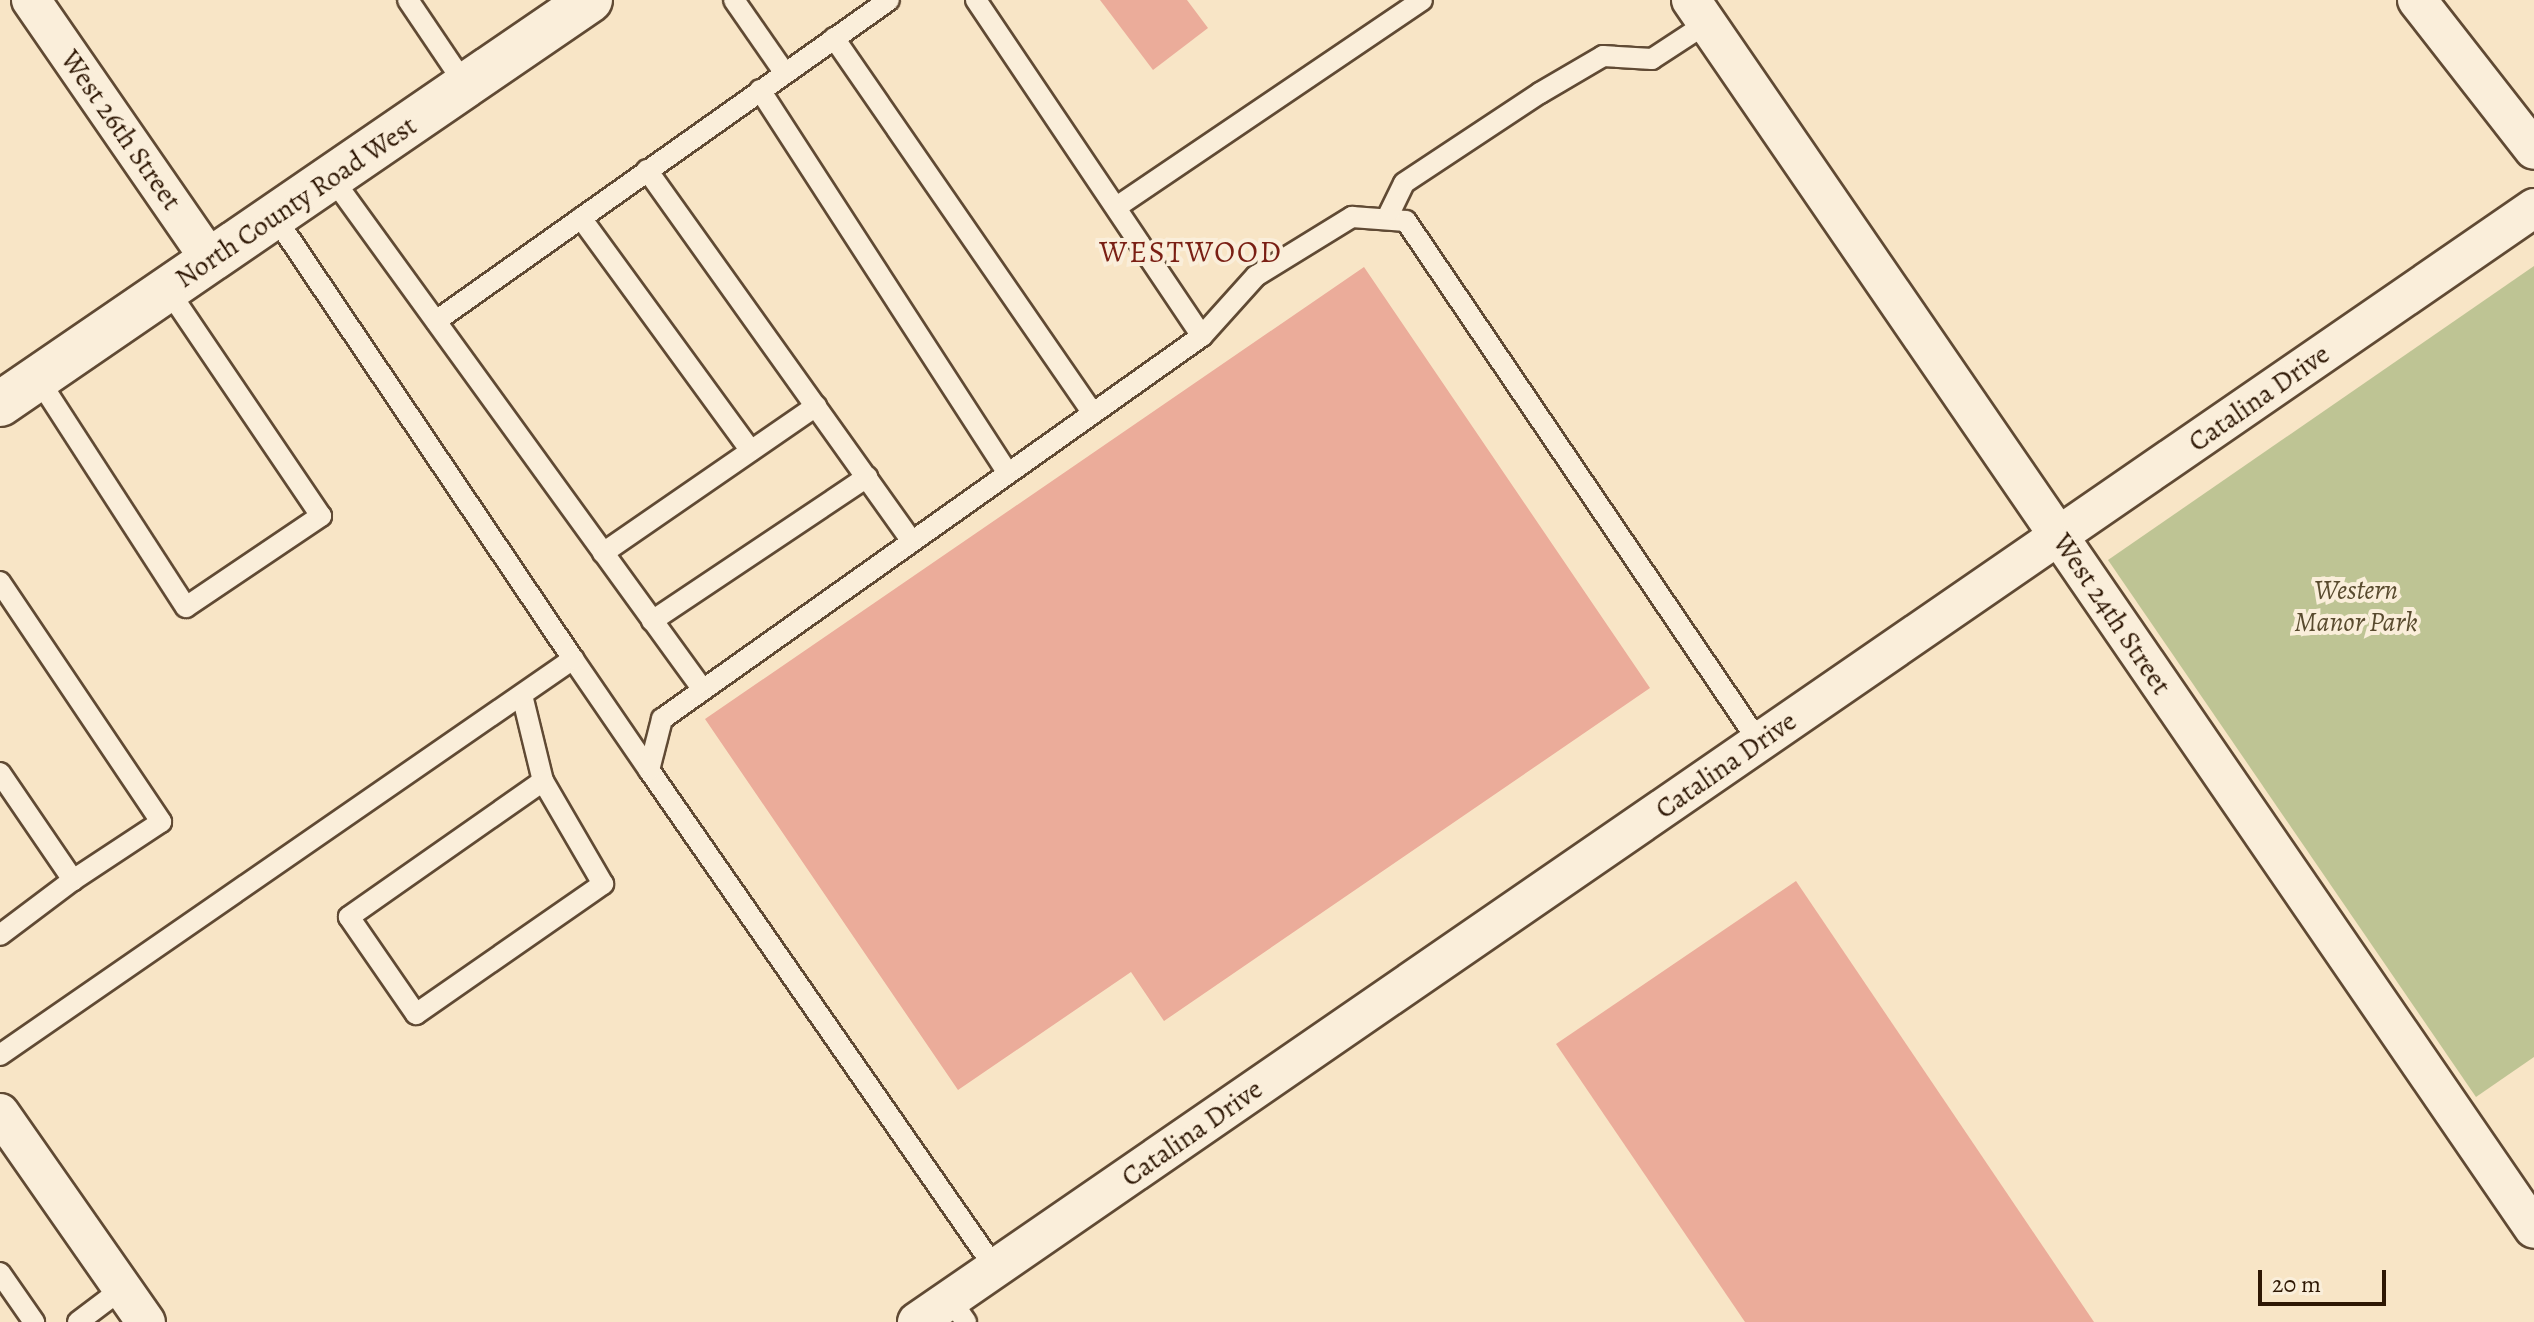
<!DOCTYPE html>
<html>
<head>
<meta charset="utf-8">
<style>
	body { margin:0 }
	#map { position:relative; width:2534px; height:1322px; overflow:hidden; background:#f8e5c6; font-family:Alegreya,serif }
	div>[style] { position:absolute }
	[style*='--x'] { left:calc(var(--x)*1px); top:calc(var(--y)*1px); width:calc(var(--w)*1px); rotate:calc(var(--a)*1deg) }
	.green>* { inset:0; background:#bec494 }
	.building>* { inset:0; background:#ebac9a }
	.roads { filter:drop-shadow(2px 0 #604a34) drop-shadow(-2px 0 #604a34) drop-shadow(0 2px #604a34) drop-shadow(0 -2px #604a34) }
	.lane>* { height:20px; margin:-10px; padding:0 10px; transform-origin:10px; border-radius:10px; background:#faeeda }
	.street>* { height:38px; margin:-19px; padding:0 19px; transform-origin:19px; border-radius:19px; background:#faeeda }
	.secondary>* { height:44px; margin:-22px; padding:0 22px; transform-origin:22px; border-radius:22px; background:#faeeda }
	span { translate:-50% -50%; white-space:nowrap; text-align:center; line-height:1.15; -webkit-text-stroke:8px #faeeda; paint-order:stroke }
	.street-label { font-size:28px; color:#2e1704 }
	.park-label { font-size:28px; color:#594b2f; font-style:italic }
	.neighbourhood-label { font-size:30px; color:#7a1f14; letter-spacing:2px }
	.scale { position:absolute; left:2258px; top:1270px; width:128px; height:36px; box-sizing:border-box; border:4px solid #2e1704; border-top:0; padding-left:10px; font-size:24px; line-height:28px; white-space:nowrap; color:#2e1704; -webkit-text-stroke:6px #faeeda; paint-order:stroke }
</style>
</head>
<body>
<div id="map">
	<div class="green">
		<div style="clip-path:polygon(2534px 266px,2534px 1057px,2476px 1097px,2108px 560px)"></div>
	</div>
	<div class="building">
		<div style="clip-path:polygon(1100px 0,1187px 0,1208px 28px,1153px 70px)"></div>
		<div style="clip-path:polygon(1364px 267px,1650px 688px,1164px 1021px,1131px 972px,958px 1090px,705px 719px)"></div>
		<div style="clip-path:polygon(1796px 881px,2094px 1322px,1745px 1322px,1556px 1044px)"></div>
	</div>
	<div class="roads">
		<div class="lane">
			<div style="--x:408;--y:0;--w:104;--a:56"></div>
			<div style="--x:734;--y:0;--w:88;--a:55.2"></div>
			<div style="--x:976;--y:0;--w:405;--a:56.1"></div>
			<div style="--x:834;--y:38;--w:456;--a:55.4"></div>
			<div style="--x:760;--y:90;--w:456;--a:57.1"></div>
			<div style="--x:647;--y:170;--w:456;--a:54.5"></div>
			<div style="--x:332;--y:178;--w:632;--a:54.07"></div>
			<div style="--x:1118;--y:206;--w:367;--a:-34.1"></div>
			<div style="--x:1389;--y:214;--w:34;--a:-64"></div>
			<div style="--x:1404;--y:183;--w:163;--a:-33.5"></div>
			<div style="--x:1540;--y:93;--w:73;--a:-30.4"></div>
			<div style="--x:1603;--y:56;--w:49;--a:3.5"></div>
			<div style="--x:1652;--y:59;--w:66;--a:-33.2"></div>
			<div style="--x:581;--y:218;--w:288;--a:53.9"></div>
			<div style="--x:436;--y:321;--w:555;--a:-35.32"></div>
			<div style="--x:37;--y:377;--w:274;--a:57.1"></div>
			<div style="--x:186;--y:607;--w:163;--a:-34"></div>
			<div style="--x:321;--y:516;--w:273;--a:-124.1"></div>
			<div style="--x:603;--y:553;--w:259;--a:-34.6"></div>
			<div style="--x:0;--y:582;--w:289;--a:56.1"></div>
			<div style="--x:161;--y:822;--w:105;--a:146.6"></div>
			<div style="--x:652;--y:621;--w:259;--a:-33.8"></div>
			<div style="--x:573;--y:659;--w:135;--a:55.6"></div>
			<div style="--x:522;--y:695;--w:89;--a:76.3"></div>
			<div style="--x:543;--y:781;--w:237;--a:145"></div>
			<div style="--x:349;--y:917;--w:118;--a:55.4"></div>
			<div style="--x:416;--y:1014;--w:228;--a:-34.8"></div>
			<div style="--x:603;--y:884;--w:119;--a:-120.2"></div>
			<div style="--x:0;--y:773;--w:130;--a:55.7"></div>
			<div style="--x:73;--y:880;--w:91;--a:143"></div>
			<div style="--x:0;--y:1055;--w:697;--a:-34.65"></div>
			<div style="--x:573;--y:659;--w:533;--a:-123.99"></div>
			<div style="--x:995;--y:1268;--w:606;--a:-124.79"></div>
			<div style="--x:649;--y:770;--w:53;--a:-75.7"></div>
			<div style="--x:662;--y:719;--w:662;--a:-35.35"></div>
			<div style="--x:1202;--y:336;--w:81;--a:-48"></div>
			<div style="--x:1256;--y:276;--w:113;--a:-31.6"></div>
			<div style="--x:1352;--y:217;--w:54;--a:4.2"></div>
			<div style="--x:1406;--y:221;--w:629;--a:55.88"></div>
			<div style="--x:0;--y:1273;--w:60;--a:55.2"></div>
			<div style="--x:950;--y:1299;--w:28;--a:55"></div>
			<div style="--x:78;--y:1322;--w:56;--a:-37.1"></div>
		</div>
		<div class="street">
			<div style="--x:31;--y:0;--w:317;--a:55.4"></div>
			<div style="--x:1691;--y:0;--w:1490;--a:55.55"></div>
			<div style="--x:2417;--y:0;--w:190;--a:52"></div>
			<div style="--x:0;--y:1113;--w:255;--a:55.1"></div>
			<div style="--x:917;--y:1322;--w:1964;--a:-34.56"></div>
		</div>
		<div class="secondary">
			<div style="--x:0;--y:404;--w:715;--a:-34.4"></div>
		</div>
	</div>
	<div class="street-label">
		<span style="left:121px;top:130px;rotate:55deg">West 26th Street</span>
		<span style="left:296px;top:202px;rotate:-34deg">North County Road West</span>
		<span style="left:2259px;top:398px;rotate:-35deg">Catalina Drive</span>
		<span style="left:2112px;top:614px;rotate:56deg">West 24th Street</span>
		<span style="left:1726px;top:765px;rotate:-35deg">Catalina Drive</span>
		<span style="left:1192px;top:1133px;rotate:-35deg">Catalina Drive</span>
	</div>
	<div class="park-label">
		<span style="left:2356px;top:606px">Western<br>Manor Park</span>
	</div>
	<div class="neighbourhood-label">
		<span style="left:1191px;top:252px">WESTWOOD</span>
	</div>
	<div class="scale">20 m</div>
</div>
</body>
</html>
